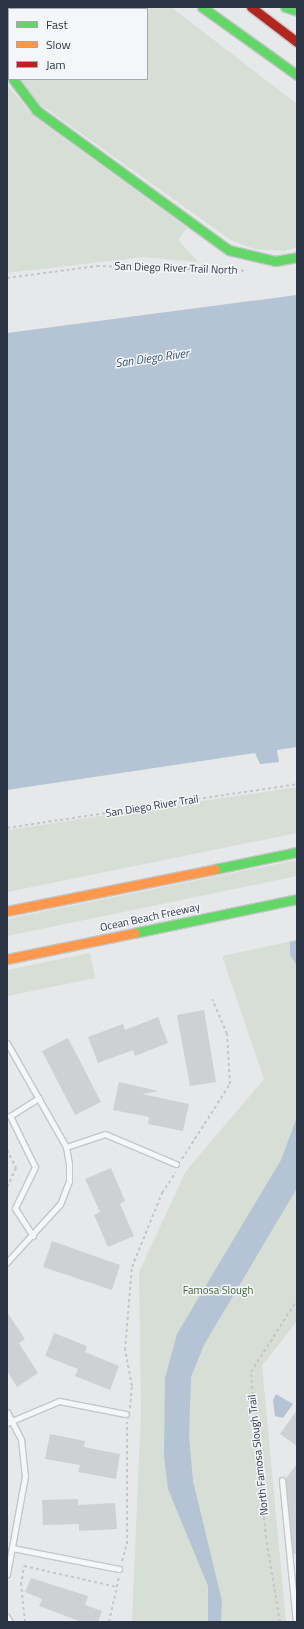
<!DOCTYPE html>
<html>
<head>
<meta charset="utf-8">
<style>
	body { margin:0 }
	#map { position:relative; width:304px; height:1629px; overflow:hidden; background:#e6e8ea; font-family:"Titillium Web",sans-serif }
	div>[style] { position:absolute }
	[style*='--x'] { left:calc(var(--x)*1px); top:calc(var(--y)*1px); width:calc(var(--w)*1px); rotate:calc(var(--a)*1deg) }
	.green>* { inset:0; background:#d6ded6 }
	.water>* { inset:0; background:#b4c4d5 }
	.building>* { inset:0; background:#ced0d3 }
	.path>* { height:2px; margin-top:-1px; transform-origin:0; background:repeating-linear-gradient(90deg,#c5c6ca 0 3px,transparent 0 6px) }
	.roads { filter:drop-shadow(1px 0 #c4c6c8) drop-shadow(-1px 0 #c4c6c8) drop-shadow(0 1px #c4c6c8) drop-shadow(0 -1px #c4c6c8) }
	.lane>* { height:5px; margin:-2.5px; padding:0 2.5px; transform-origin:2.5px; border-radius:2.5px; background:#f5f6f7 }
	.fast>* { height:9px; margin:-4.5px; padding:0 4.5px; transform-origin:4.5px; border-radius:4.5px; background:#63d668 }
	.slow>* { height:9px; margin:-4.5px; padding:0 4.5px; transform-origin:4.5px; border-radius:4.5px; background:#ff974d }
	.jam>* { height:9px; margin:-4.5px; padding:0 4.5px; transform-origin:4.5px; border-radius:4.5px; background:#b3261e }
	span { translate:-50% -50%; white-space:nowrap; text-align:center; line-height:1.15; -webkit-text-stroke:3px #f4f6f9; paint-order:stroke }
	.street-label { font-size:11px; color:#2b3445 }
	.park-label { font-size:11px; color:#3f6138 }
	.water-label { font-size:12px; color:#34527a; font-style:italic }
	.frame { position:absolute; inset:0; border:8px solid #2b3445; pointer-events:none }
	.legend { position:absolute; left:8px; top:8px; width:140px; height:72px; box-sizing:border-box; background:#f4f6f9; border:1px solid #a4a8b1; margin:0; padding:5px 7px; list-style:none; font-size:12px; color:#2b3445 }
	.legend li { display:flex; align-items:center; gap:8px; height:20px }
	.legend b { width:20px; border:1px solid #a4a8b1 }
</style>
</head>
<body>
<div id="map">
	<div class="green">
		<div style="clip-path:polygon(16px 7px,171px 7px,297px 104px,297px 247px,284px 251px,254px 249px,231px 240px,37px 102px,20px 79px,147px 79px,147px 9px)"></div>
		<div style="clip-path:polygon(7px 85px,33px 116px,187px 228px,178px 240px,198px 262px,143px 257px,7px 273px)"></div>
		<div style="clip-path:polygon(297px 787px,297px 833px,7px 892px,7px 830px)"></div>
		<div style="clip-path:polygon(297px 860px,297px 876px,7px 936px,7px 919px)"></div>
		<div style="clip-path:polygon(297px 940px,297px 1321px,262px 1366px,286px 1622px,132px 1622px,141px 1411px,139px 1272px,186px 1171px,264px 1079px,222px 956px)"></div>
		<div style="clip-path:polygon(90px 953px,95px 978px,7px 996px,7px 970px)"></div>
	</div>
	<div class="water">
		<div style="clip-path:polygon(297px 295px,297px 747px,277px 750px,279px 762px,260px 764px,255px 753px,7px 790px,7px 333px)"></div>
		<div style="clip-path:polygon(297px 940px,297px 966px,290px 955px,290px 942px)"></div>
		<div style="clip-path:polygon(297px 1117px,297px 1188px,204px 1345px,191px 1377px,189px 1435px,193px 1481px,222px 1601px,221px 1622px,208px 1622px,208px 1586px,168px 1489px,164px 1456px,165px 1378px,177px 1334px,281px 1160px)"></div>
		<div style="clip-path:polygon(276px 1394px,293px 1404px,283px 1418px,275px 1416px,273px 1400px)"></div>
	</div>
	<div class="building">
		<div style="clip-path:polygon(204px 1010px,216px 1082px,190px 1086px,177px 1015px)"></div>
		<div style="clip-path:polygon(158px 1017px,168px 1043px,135px 1056px,133px 1050px,98px 1063px,88px 1037px,123px 1024px,125px 1030px)"></div>
		<div style="clip-path:polygon(68px 1038px,101px 1102px,75px 1115px,42px 1051px)"></div>
		<div style="clip-path:polygon(119px 1082px,158px 1091px,142px 1094px,189px 1104px,183px 1131px,148px 1124px,149px 1117px,113px 1110px)"></div>
		<div style="clip-path:polygon(111px 1168px,125px 1201px,120px 1204px,134px 1236px,108px 1247px,94px 1215px,100px 1212px,85px 1179px)"></div>
		<div style="clip-path:polygon(52px 1241px,120px 1265px,112px 1290px,43px 1267px)"></div>
		<div style="clip-path:polygon(7px 1312px,25px 1339px,19px 1343px,38px 1373px,17px 1387px,7px 1371px)"></div>
		<div style="clip-path:polygon(54px 1333px,87px 1346px,85px 1352px,119px 1366px,110px 1390px,75px 1376px,78px 1369px,45px 1356px)"></div>
		<div style="clip-path:polygon(297px 1410px,297px 1446px,280px 1434px)"></div>
		<div style="clip-path:polygon(50px 1434px,85px 1441px,84px 1447px,120px 1454px,116px 1479px,78px 1472px,80px 1465px,45px 1459px)"></div>
		<div style="clip-path:polygon(297px 1464px,297px 1554px,293px 1554px,286px 1478px)"></div>
		<div style="clip-path:polygon(78px 1499px,78px 1505px,115px 1503px,117px 1529px,79px 1531px,79px 1524px,43px 1525px,42px 1500px)"></div>
		<div style="clip-path:polygon(31px 1578px,88px 1596px,85px 1605px,102px 1611px,98px 1622px,79px 1621px,39px 1606px,42px 1599px,25px 1592px)"></div>
	</div>
	<div class="path">
		<div style="--x:7;--y:278;--w:91;--a:-7.6"></div>
		<div style="--x:97;--y:266;--w:147;--a:1.9"></div>
		<div style="--x:7;--y:828;--w:293;--a:-8.6"></div>
		<div style="--x:7;--y:1150;--w:20;--a:63"></div>
		<div style="--x:16;--y:1168;--w:21;--a:115"></div>
		<div style="--x:182;--y:1159;--w:89;--a:-57.4"></div>
		<div style="--x:230;--y:1084;--w:50;--a:-93.4"></div>
		<div style="--x:227;--y:1034;--w:38;--a:-113"></div>
		<div style="--x:130;--y:1408;--w:22;--a:-85"></div>
		<div style="--x:132;--y:1386;--w:37;--a:-101"></div>
		<div style="--x:125;--y:1350;--w:83;--a:-85.2"></div>
		<div style="--x:132;--y:1267;--w:80;--a:-67.9"></div>
		<div style="--x:162;--y:1193;--w:25;--a:-56"></div>
		<div style="--x:122;--y:1561;--w:18;--a:-74"></div>
		<div style="--x:127;--y:1544;--w:122;--a:-90"></div>
		<div style="--x:25;--y:1622;--w:37;--a:-96"></div>
		<div style="--x:21;--y:1585;--w:19;--a:-81"></div>
		<div style="--x:24;--y:1566;--w:95;--a:12.7"></div>
		<div style="--x:109;--y:1622;--w:46;--a:-77.5"></div>
		<div style="--x:280;--y:1622;--w:85;--a:-99.5"></div>
		<div style="--x:266;--y:1538;--w:167;--a:-95.2"></div>
		<div style="--x:251;--y:1372;--w:85;--a:-57.4"></div>
	</div>
	<div class="roads">
		<div class="lane">
			<div style="--x:7;--y:1043;--w:120;--a:60.4"></div>
			<div style="--x:66;--y:1147;--w:17;--a:80"></div>
			<div style="--x:69;--y:1164;--w:17;--a:90"></div>
			<div style="--x:69;--y:1181;--w:25;--a:111"></div>
			<div style="--x:60;--y:1204;--w:79;--a:132.4"></div>
			<div style="--x:66;--y:1147;--w:41;--a:-18.4"></div>
			<div style="--x:105;--y:1134;--w:77;--a:22.9"></div>
			<div style="--x:33;--y:1236;--w:33;--a:-123"></div>
			<div style="--x:15;--y:1208;--w:46;--a:-64"></div>
			<div style="--x:35;--y:1167;--w:57;--a:-116.1"></div>
			<div style="--x:10;--y:1116;--w:34;--a:-32"></div>
			<div style="--x:7;--y:1412;--w:30;--a:63"></div>
			<div style="--x:21;--y:1439;--w:37;--a:84"></div>
			<div style="--x:25;--y:1476;--w:100;--a:100.4"></div>
			<div style="--x:7;--y:1423;--w:56;--a:-22.9"></div>
			<div style="--x:59;--y:1401;--w:68;--a:11"></div>
			<div style="--x:282;--y:1480;--w:143;--a:84.4"></div>
			<div style="--x:12;--y:1548;--w:109;--a:11.1"></div>
			<div style="--x:7;--y:1617;--w:6;--a:59"></div>
		</div>
		<div class="fast">
			<div style="--x:202;--y:7;--w:117;--a:35.6"></div>
			<div style="--x:285;--y:7;--w:13;--a:18"></div>
			<div style="--x:13;--y:79;--w:39;--a:53"></div>
			<div style="--x:36;--y:110;--w:238;--a:36"></div>
			<div style="--x:229;--y:250;--w:47;--a:13.4"></div>
			<div style="--x:275;--y:261;--w:22;--a:-10"></div>
			<div style="--x:215;--y:869;--w:84;--a:-11.7"></div>
			<div style="--x:134;--y:933;--w:167;--a:-11.8"></div>
		</div>
		<div class="slow">
			<div style="--x:7;--y:911;--w:212;--a:-11.4"></div>
			<div style="--x:7;--y:959;--w:130;--a:-11.6"></div>
		</div>
		<div class="jam">
			<div style="--x:251;--y:7;--w:58;--a:37.3"></div>
		</div>
	</div>
	<div class="street-label">
		<span style="left:176px;top:268px;rotate:2deg">San Diego River Trail North</span>
		<span style="left:152px;top:806px;rotate:-9deg">San Diego River Trail</span>
		<span style="left:150px;top:917px;rotate:-12deg">Ocean Beach Freeway</span>
		<span style="left:258px;top:1455px;rotate:-96deg">North Famosa Slough Trail</span>
	</div>
	<div class="park-label">
		<span style="left:218px;top:1290px">Famosa Slough</span>
	</div>
	<div class="water-label">
		<span style="left:152px;top:358px;rotate:-8deg">San Diego River</span>
	</div>
	<div class="frame"></div>
	<ul class="legend">
	<li><b style="height:5px;background:#63d668"></b>Fast</li>
	<li><b style="height:5px;background:#ff974d"></b>Slow</li>
	<li><b style="height:5px;background:#b3261e"></b>Jam</li>
	</ul>
</div>
</body>
</html>
